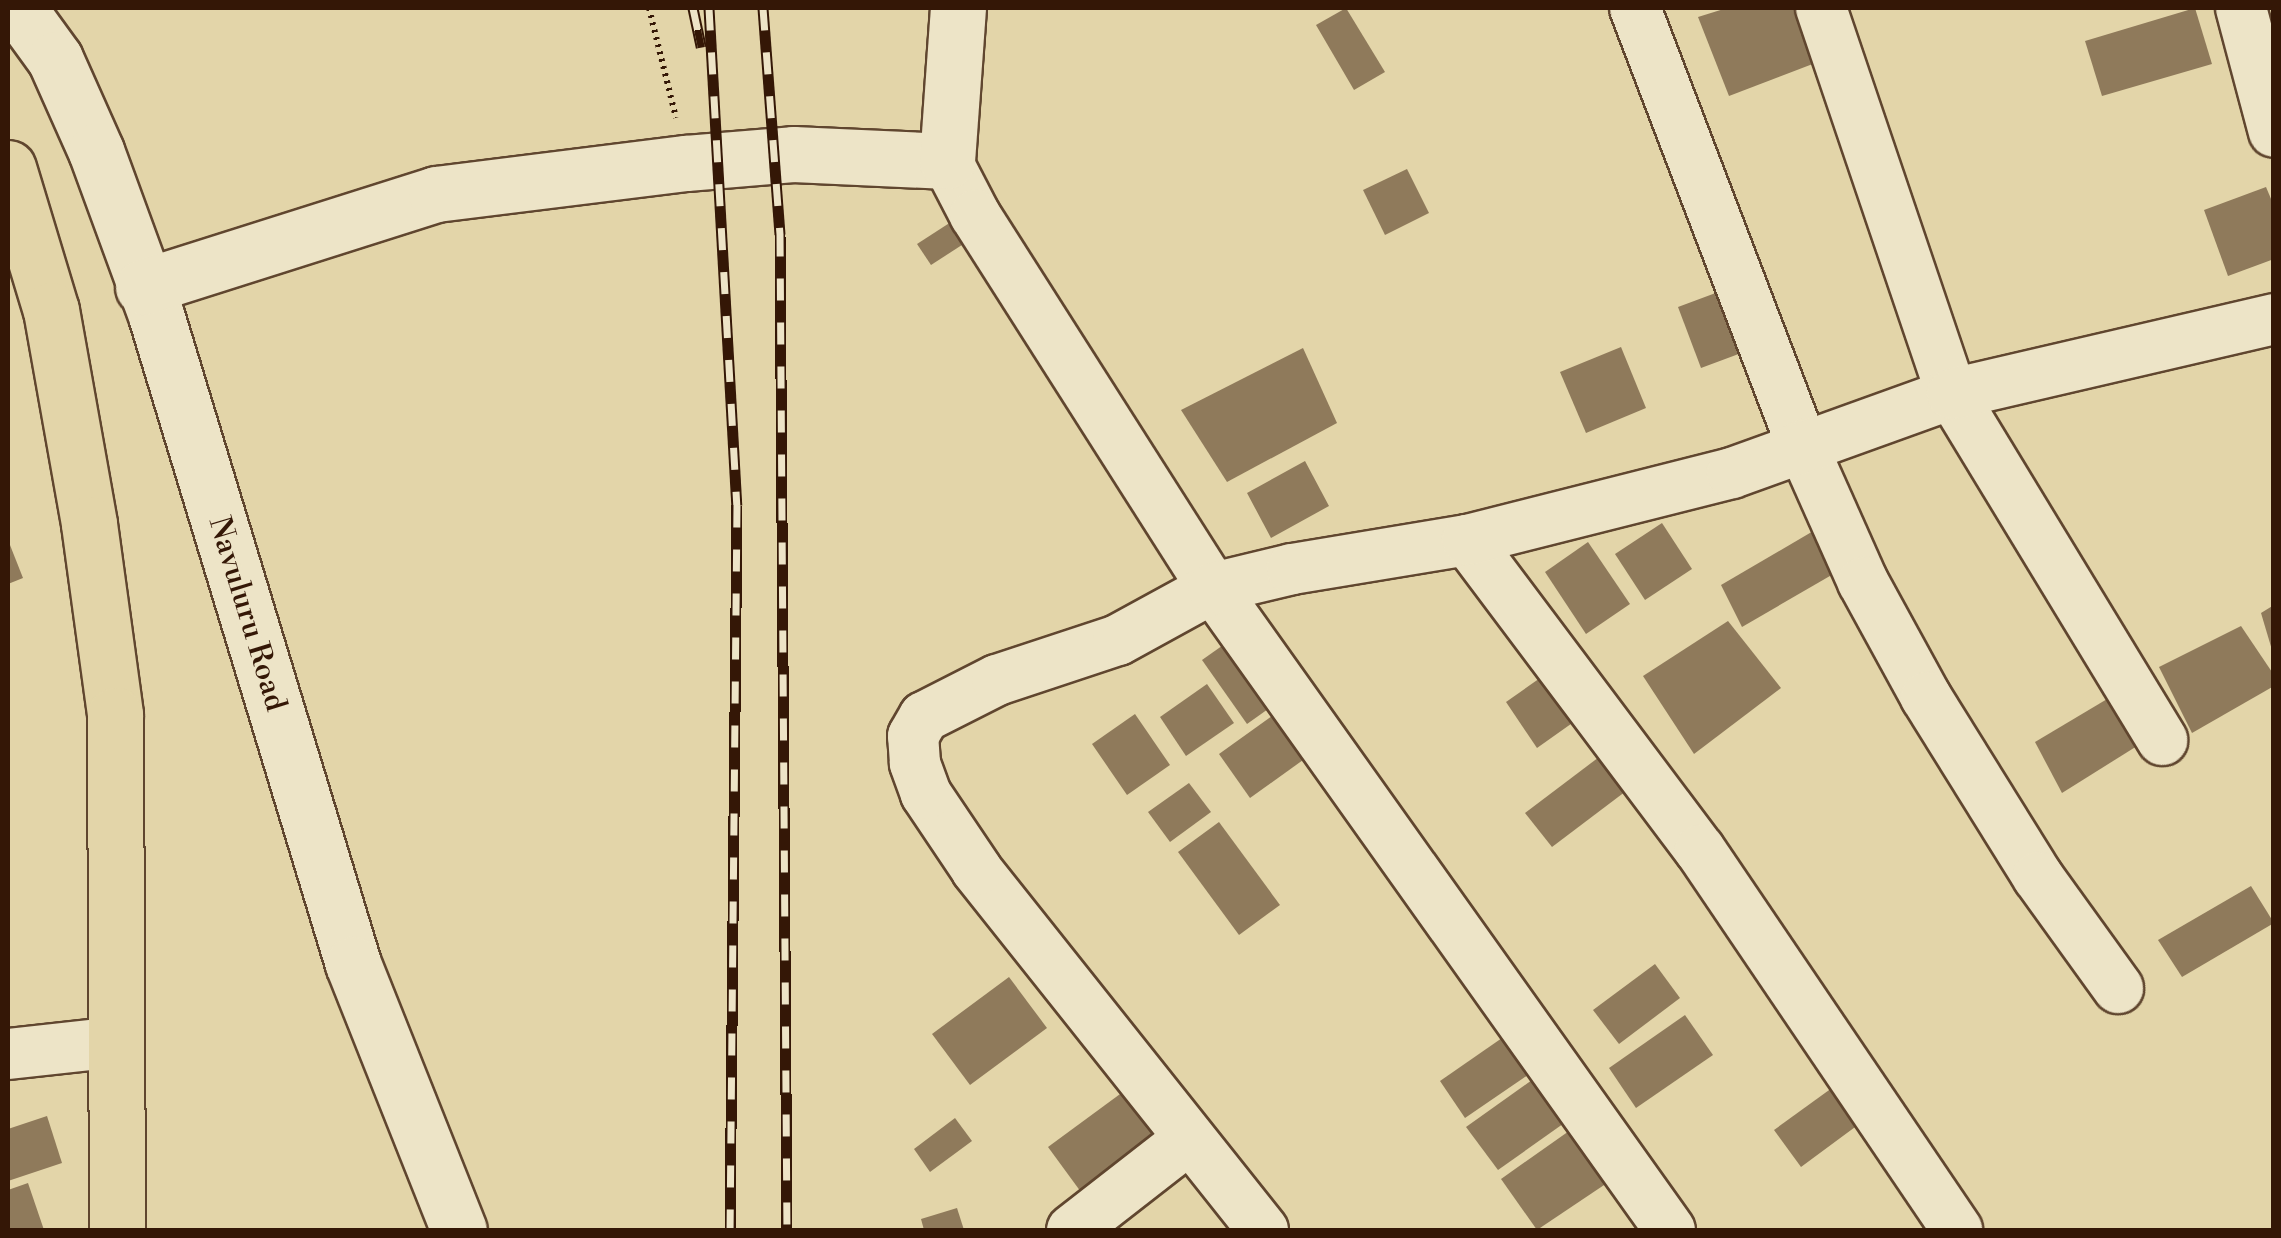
<!DOCTYPE html>
<html>
<head>
<meta charset="utf-8">
<style>
	body { margin:0 }
	#map { position:relative; width:2281px; height:1238px; overflow:hidden; background:#e3d5a9; font-family:"Libre Bodoni",serif }
	div>[style] { position:absolute }
	[style*='--x'] { left:calc(var(--x)*1px); top:calc(var(--y)*1px); width:calc(var(--w)*1px); rotate:calc(var(--a)*1deg) }
	.building>* { inset:0; background:#8f7a5b }
	.path>* { height:6px; margin-top:-3px; transform-origin:0; background:repeating-linear-gradient(90deg,#341706 0 2.5px,transparent 0 7.5px) }
	.roads { filter:drop-shadow(2px 0 #60462f) drop-shadow(-2px 0 #60462f) drop-shadow(0 2px #60462f) drop-shadow(0 -2px #60462f) }
	.street>* { height:50px; margin:-25px; padding:0 25px; transform-origin:25px; border-radius:25px; background:#ede4c7 }
	.secondary>* { height:55px; margin:-27.5px; padding:0 27.5px; transform-origin:27.5px; border-radius:27.5px; background:#ede4c7 }
	.primary>* { height:55px; margin:-27.5px; padding:0 27.5px; transform-origin:27.5px; border-radius:27.5px; background:#e3d5a9 }
	.rail>* { height:11px; margin-top:-5.5px; transform-origin:0; background:repeating-linear-gradient(90deg,#ede4c7 0 22px,#341706 0 44px); box-sizing:border-box; border-block:2px solid #341706 }
	span { translate:-50% -50%; white-space:nowrap; text-align:center; line-height:1.15; -webkit-text-stroke:8px #ede4c7; paint-order:stroke }
	.street-label { font-size:30px; color:#341706 }
	.frame { position:absolute; inset:0; border:10px solid #341706; pointer-events:none }
</style>
</head>
<body>
<div id="map">
	<div class="building">
		<div style="clip-path:polygon(1346px 8px,1385px 72px,1354px 90px,1316px 25px)"></div>
		<div style="clip-path:polygon(1727px 8px,1810px 8px,1831px 57px,1729px 96px,1698px 17px)"></div>
		<div style="clip-path:polygon(2195px 8px,2212px 64px,2102px 96px,2085px 41px)"></div>
		<div style="clip-path:polygon(1407px 169px,1429px 213px,1385px 235px,1363px 190px)"></div>
		<div style="clip-path:polygon(2266px 187px,2274px 206px,2274px 259px,2228px 276px,2204px 210px)"></div>
		<div style="clip-path:polygon(951px 222px,965px 243px,931px 265px,917px 244px)"></div>
		<div style="clip-path:polygon(1721px 291px,1744px 352px,1701px 368px,1678px 307px)"></div>
		<div style="clip-path:polygon(1621px 347px,1646px 408px,1586px 433px,1560px 372px)"></div>
		<div style="clip-path:polygon(1303px 348px,1337px 423px,1227px 482px,1181px 410px)"></div>
		<div style="clip-path:polygon(1305px 461px,1329px 506px,1271px 538px,1247px 493px)"></div>
		<div style="clip-path:polygon(1662px 523px,1692px 569px,1645px 600px,1615px 554px)"></div>
		<div style="clip-path:polygon(1815px 530px,1842px 569px,1742px 627px,1721px 585px)"></div>
		<div style="clip-path:polygon(8px 540px,23px 578px,8px 584px)"></div>
		<div style="clip-path:polygon(1588px 542px,1630px 604px,1586px 634px,1545px 572px)"></div>
		<div style="clip-path:polygon(2274px 605px,2274px 650px,2272px 650px,2261px 613px)"></div>
		<div style="clip-path:polygon(1728px 621px,1781px 688px,1694px 754px,1643px 676px)"></div>
		<div style="clip-path:polygon(2241px 626px,2274px 675px,2274px 686px,2192px 733px,2159px 667px)"></div>
		<div style="clip-path:polygon(1236px 636px,1281px 700px,1247px 724px,1202px 660px)"></div>
		<div style="clip-path:polygon(1553px 669px,1585px 714px,1537px 748px,1506px 702px)"></div>
		<div style="clip-path:polygon(1207px 684px,1234px 723px,1186px 756px,1160px 717px)"></div>
		<div style="clip-path:polygon(2129px 686px,2153px 736px,2062px 793px,2035px 742px)"></div>
		<div style="clip-path:polygon(1279px 711px,1310px 755px,1250px 798px,1219px 754px)"></div>
		<div style="clip-path:polygon(1135px 714px,1170px 765px,1127px 795px,1092px 744px)"></div>
		<div style="clip-path:polygon(1611px 748px,1638px 782px,1552px 847px,1525px 813px)"></div>
		<div style="clip-path:polygon(1189px 783px,1211px 812px,1170px 842px,1148px 812px)"></div>
		<div style="clip-path:polygon(1219px 822px,1280px 905px,1239px 935px,1178px 852px)"></div>
		<div style="clip-path:polygon(2251px 886px,2274px 923px,2182px 977px,2158px 940px)"></div>
		<div style="clip-path:polygon(1655px 964px,1680px 998px,1619px 1044px,1593px 1010px)"></div>
		<div style="clip-path:polygon(1009px 977px,1047px 1028px,970px 1085px,932px 1034px)"></div>
		<div style="clip-path:polygon(1685px 1015px,1713px 1055px,1636px 1108px,1609px 1068px)"></div>
		<div style="clip-path:polygon(1515px 1029px,1541px 1066px,1465px 1118px,1440px 1081px)"></div>
		<div style="clip-path:polygon(1546px 1070px,1577px 1114px,1498px 1170px,1466px 1127px)"></div>
		<div style="clip-path:polygon(1843px 1080px,1870px 1116px,1801px 1167px,1774px 1130px)"></div>
		<div style="clip-path:polygon(1131px 1086px,1169px 1138px,1089px 1203px,1048px 1147px)"></div>
		<div style="clip-path:polygon(47px 1116px,62px 1163px,8px 1181px,8px 1129px)"></div>
		<div style="clip-path:polygon(955px 1118px,972px 1141px,930px 1172px,914px 1149px)"></div>
		<div style="clip-path:polygon(1579px 1124px,1616px 1177px,1537px 1230px,1501px 1179px)"></div>
		<div style="clip-path:polygon(28px 1183px,44px 1230px,8px 1230px,8px 1190px)"></div>
		<div style="clip-path:polygon(957px 1208px,964px 1230px,924px 1230px,921px 1219px)"></div>
	</div>
	<div class="path">
		<div style="--x:649;--y:8;--w:113;--a:76.2"></div>
	</div>
	<div class="roads">
		<div class="street">
			<div style="--x:1635;--y:8;--w:468;--a:69.1"></div>
			<div style="--x:1802;--y:445;--w:150;--a:66"></div>
			<div style="--x:1863;--y:582;--w:131;--a:61.3"></div>
			<div style="--x:1926;--y:697;--w:212;--a:58.1"></div>
			<div style="--x:2038;--y:877;--w:137;--a:54.2"></div>
			<div style="--x:1821;--y:8;--w:408;--a:71.3"></div>
			<div style="--x:1952;--y:394;--w:405;--a:58.7"></div>
			<div style="--x:2241;--y:8;--w:128;--a:75.1"></div>
			<div style="--x:947;--y:161;--w:61;--a:62.6"></div>
			<div style="--x:975;--y:215;--w:442;--a:57.5"></div>
			<div style="--x:1213;--y:588;--w:788;--a:54.56"></div>
			<div style="--x:1467;--y:540;--w:388;--a:53.1"></div>
			<div style="--x:1700;--y:850;--w:459;--a:55.9"></div>
			<div style="--x:8;--y:1054;--w:109;--a:-6.3"></div>
			<div style="--x:1072;--y:1230;--w:148;--a:-37.9"></div>
			<div style="--x:1263;--y:1230;--w:460;--a:-128.5"></div>
			<div style="--x:977;--y:870;--w:92;--a:-123.9"></div>
			<div style="--x:926;--y:794;--w:33;--a:-110"></div>
			<div style="--x:915;--y:763;--w:27;--a:-94"></div>
			<div style="--x:913;--y:736;--w:22;--a:-60"></div>
			<div style="--x:924;--y:717;--w:82;--a:-26.9"></div>
			<div style="--x:997;--y:680;--w:127;--a:-18.3"></div>
			<div style="--x:1118;--y:640;--w:108;--a:-28.7"></div>
			<div style="--x:1213;--y:588;--w:81;--a:-13.5"></div>
			<div style="--x:1292;--y:569;--w:177;--a:-9.4"></div>
			<div style="--x:1467;--y:540;--w:273;--a:-14.2"></div>
			<div style="--x:1732;--y:473;--w:234;--a:-19.8"></div>
			<div style="--x:1952;--y:394;--w:331;--a:-13.1"></div>
		</div>
		<div class="secondary">
			<div style="--x:18;--y:8;--w:63;--a:54"></div>
			<div style="--x:55;--y:59;--w:101;--a:66"></div>
			<div style="--x:96;--y:151;--w:175;--a:69.9"></div>
			<div style="--x:156;--y:315;--w:678;--a:73.11"></div>
			<div style="--x:353;--y:964;--w:286;--a:68.3"></div>
			<div style="--x:143;--y:287;--w:307;--a:-17.6"></div>
			<div style="--x:436;--y:194;--w:252;--a:-7.1"></div>
			<div style="--x:686;--y:163;--w:107;--a:-4.8"></div>
			<div style="--x:793;--y:154;--w:154;--a:2.6"></div>
			<div style="--x:947;--y:161;--w:153;--a:-85.9"></div>
		</div>
		<div class="primary">
			<div style="--x:8;--y:168;--w:148;--a:73.2"></div>
			<div style="--x:51;--y:310;--w:217;--a:79.9"></div>
			<div style="--x:89;--y:524;--w:193;--a:82.2"></div>
			<div style="--x:115;--y:715;--w:515;--a:89.78"></div>
		</div>
	</div>
	<div class="rail">
		<div style="--x:693;--y:8;--w:40;--a:78"></div>
		<div style="--x:709;--y:8;--w:498;--a:86.8"></div>
		<div style="--x:737;--y:505;--w:725;--a:90.55"></div>
		<div style="--x:763;--y:8;--w:227;--a:85.7"></div>
		<div style="--x:780;--y:234;--w:996;--a:89.6"></div>
	</div>
	<div class="street-label">
		<span style="left:247px;top:614px;rotate:73deg">Navuluru Road</span>
	</div>
	<div class="frame"></div>
</div>
</body>
</html>
